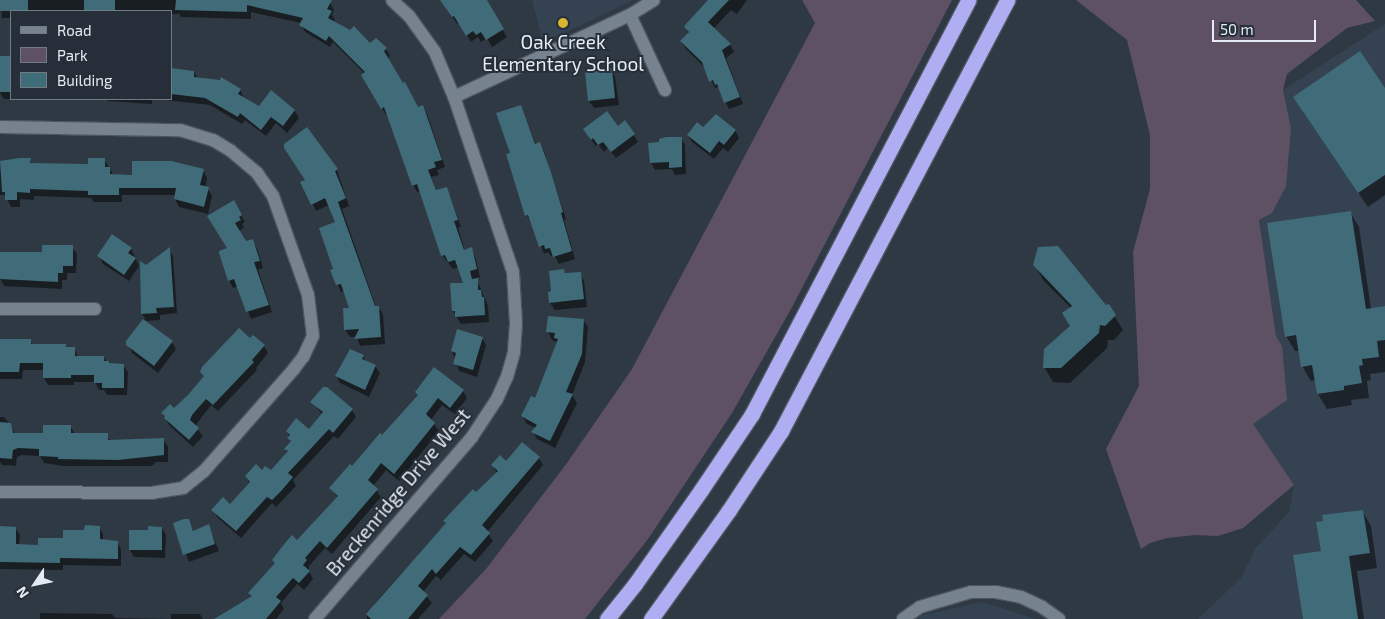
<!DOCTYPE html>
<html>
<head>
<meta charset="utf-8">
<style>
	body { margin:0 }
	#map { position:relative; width:1385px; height:619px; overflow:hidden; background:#2f3943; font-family:"Exo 2",sans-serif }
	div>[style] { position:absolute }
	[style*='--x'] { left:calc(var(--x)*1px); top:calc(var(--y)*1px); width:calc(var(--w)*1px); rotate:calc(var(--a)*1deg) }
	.built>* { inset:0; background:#354252 }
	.green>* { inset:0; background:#5f5164 }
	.shadow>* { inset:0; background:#0007 }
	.building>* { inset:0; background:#406b79 }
	.roads { filter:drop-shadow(1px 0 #4d555e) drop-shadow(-1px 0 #4d555e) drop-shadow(0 1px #4d555e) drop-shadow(0 -1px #4d555e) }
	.minor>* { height:12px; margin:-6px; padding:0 6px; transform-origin:6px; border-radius:6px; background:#77828f }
	.highway>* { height:15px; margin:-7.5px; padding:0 7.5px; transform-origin:7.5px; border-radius:7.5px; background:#afaef2 }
	.dots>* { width:14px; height:14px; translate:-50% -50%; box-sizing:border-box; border:2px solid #252e39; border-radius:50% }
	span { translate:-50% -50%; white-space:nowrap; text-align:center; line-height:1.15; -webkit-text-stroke:4px #252e39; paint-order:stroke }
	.poi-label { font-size:19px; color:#e5ebf2 }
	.street-label { font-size:19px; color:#e5ebf2 }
	.legend { position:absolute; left:10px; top:10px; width:162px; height:90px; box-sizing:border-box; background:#252e39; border:1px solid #727a83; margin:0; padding:6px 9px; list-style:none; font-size:15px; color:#e5ebf2 }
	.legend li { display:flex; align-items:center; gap:10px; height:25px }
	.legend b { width:25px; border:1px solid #727a83 }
	.north { position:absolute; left:10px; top:559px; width:50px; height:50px; -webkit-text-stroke:4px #252e39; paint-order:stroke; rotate:236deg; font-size:14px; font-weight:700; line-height:20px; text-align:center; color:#e5ebf2 }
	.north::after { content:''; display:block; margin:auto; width:18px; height:22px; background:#e5ebf2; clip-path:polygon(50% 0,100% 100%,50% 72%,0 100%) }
	.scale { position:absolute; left:1212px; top:20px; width:104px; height:22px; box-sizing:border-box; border:2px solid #e5ebf2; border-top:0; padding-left:6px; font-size:15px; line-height:18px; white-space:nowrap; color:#e5ebf2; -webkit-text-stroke:4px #252e39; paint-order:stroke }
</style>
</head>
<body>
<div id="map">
	<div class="built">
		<div style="clip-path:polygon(532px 0,634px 0,543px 43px)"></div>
		<div style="clip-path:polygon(1385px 24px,1385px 619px,1198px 619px,1241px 578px,1255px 549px,1289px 512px,1294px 486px,1252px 424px,1282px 346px,1276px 336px,1259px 220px,1291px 128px,1283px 90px)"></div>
		<div style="clip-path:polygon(982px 602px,1036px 619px,918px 619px,923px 615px)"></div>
	</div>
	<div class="green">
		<div style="clip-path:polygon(802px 0,952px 0,791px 309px,732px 413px,648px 539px,585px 619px,439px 619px,486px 569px,567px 463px,632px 369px,815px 23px)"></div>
		<div style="clip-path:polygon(1076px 0,1356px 0,1375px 21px,1347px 28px,1287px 74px,1283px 90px,1291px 128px,1286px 186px,1272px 213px,1259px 220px,1276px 336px,1282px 346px,1287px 400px,1253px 424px,1294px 485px,1243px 528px,1218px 536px,1195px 535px,1167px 538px,1150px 543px,1141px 549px,1106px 449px,1139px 386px,1133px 252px,1150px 189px,1150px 135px,1127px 40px)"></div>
	</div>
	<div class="shadow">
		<div style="clip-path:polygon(0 0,326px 0,330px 3px,334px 10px,332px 15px,335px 20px,333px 22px,370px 45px,386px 49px,390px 56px,387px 59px,418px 108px,423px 106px,427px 114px,445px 167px,437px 170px,439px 175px,431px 177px,437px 192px,446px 188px,450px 196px,461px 227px,458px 228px,465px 251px,471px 249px,475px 256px,480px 277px,476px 278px,488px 306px,489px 322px,461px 324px,453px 311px,465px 284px,459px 267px,453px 269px,442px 255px,421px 191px,417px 192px,413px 185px,388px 114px,386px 115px,363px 75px,365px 74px,333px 42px,330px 47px,305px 32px,301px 23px,251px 12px,251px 19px,181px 17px,179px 14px,171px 14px,171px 11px,11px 11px,11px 18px,2px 18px)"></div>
		<div style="clip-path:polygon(444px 0,485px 0,507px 37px,492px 47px,487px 38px,481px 42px,478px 37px,471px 42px,459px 22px,457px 24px,447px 9px)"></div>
		<div style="clip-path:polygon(716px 0,747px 0,737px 14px,731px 10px,713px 29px,730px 44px,734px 52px,726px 58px,743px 104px,729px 109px,718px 87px,715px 88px,705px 68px,686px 49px,681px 42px,689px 34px,685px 27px)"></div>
		<div style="clip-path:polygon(0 58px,11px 58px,11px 99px,152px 99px,152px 104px,107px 101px,106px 99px,4px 99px,0 93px)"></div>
		<div style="clip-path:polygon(171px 69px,194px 72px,198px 79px,240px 89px,244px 99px,259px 107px,271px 92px,295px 111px,299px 118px,287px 133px,276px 123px,266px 136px,245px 120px,242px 124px,210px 105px,156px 99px,171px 99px)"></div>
		<div style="clip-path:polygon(611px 69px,615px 77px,619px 105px,594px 108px,589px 101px)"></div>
		<div style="clip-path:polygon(1385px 90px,1385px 195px,1368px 207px,1303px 112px)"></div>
		<div style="clip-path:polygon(521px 106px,536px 145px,540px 144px,544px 151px,566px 219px,564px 220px,575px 259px,559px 264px,554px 255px,551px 256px,548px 252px,544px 254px,532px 222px,526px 215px,512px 153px)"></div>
		<div style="clip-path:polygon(625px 122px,638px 142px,616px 158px,608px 148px,604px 152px,598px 144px,596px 146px,589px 137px,618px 127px)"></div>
		<div style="clip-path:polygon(703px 129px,735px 130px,739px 138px,728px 152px,723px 148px,714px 159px,692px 142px,688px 135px)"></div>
		<div style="clip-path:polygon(681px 138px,685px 145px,686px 174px,675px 175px,672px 169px,655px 170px,651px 163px)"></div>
		<div style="clip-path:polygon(104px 159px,114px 176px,203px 170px,207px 178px,205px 188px,208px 189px,212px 196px,208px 214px,179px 207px,175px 199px,176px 195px,122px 195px,122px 202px,94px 202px,91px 198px,34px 196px,34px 200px,20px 199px,20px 207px,11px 207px,5px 195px,0 195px,0 162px,30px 160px,32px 164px,89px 165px)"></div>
		<div style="clip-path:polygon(337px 170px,349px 206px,342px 209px,376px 307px,378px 307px,383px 314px,385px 344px,360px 346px,357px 337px,350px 337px,345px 330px,351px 309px,345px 291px,341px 292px,332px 271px,335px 270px,337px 223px,329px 205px,316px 211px,302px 183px)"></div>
		<div style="clip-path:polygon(233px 202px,245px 222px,242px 224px,244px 228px,238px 231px,245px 243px,252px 241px,257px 248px,263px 268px,258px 270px,272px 312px,251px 319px,238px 286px,233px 288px,229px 280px,229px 249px)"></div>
		<div style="clip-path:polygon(1350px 212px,1359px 227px,1371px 309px,1385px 307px,1385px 372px,1370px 374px,1371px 380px,1367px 381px,1369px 398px,1351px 400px,1352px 405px,1327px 409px,1318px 394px,1316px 380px,1311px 381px,1302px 366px,1300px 351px,1295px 351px,1286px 336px)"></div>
		<div style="clip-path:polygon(72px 247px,77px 254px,76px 273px,67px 273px,67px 280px,62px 280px,62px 289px,4px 286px,0 278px,0 253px,43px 254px)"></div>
		<div style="clip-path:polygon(131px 248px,139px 266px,129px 281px,103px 264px,99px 256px)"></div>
		<div style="clip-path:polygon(169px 249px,173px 256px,177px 313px,160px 315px,160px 320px,144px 321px,172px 342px,176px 349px,158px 373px,132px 353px,128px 341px,145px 319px,142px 314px,146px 266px)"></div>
		<div style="clip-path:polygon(1035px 265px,1105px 306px,1108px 306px,1123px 330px,1114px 340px,1108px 340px,1107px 348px,1070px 383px,1053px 382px,1044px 367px,1071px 327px,1071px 308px,1043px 280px)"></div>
		<div style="clip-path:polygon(564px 270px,566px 274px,580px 273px,584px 281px,587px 307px,555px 310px,550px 303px,552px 292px)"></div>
		<div style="clip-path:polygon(583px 320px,588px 327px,585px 362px,572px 395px,577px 403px,555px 448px,537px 439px,533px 432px,536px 428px,527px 424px,522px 416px,536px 400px,558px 343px,552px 340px,548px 332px)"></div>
		<div style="clip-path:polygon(482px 338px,486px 345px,477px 377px,459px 371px,452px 351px)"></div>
		<div style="clip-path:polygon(250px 340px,264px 346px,268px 353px,256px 368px,257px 370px,218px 411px,211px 405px,195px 426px,203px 436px,193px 447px,169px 425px,163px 413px,174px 409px,189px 395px,204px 377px,202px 372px)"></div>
		<div style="clip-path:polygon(0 341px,30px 341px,33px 345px,66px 345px,67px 348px,74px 348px,78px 357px,103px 357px,110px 365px,123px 365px,128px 372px,127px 395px,107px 395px,104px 390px,99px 390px,95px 382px,74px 382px,74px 385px,48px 385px,44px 378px,44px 370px,23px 370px,22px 379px,0 379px)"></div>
		<div style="clip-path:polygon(363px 356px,366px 362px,375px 366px,380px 373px,369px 397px,340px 383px,336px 376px)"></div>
		<div style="clip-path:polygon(463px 391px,467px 398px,455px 414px,442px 405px,431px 420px,439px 431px,399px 481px,386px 470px,373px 486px,381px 497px,332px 554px,325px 548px,309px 566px,309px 571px,313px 579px,304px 590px,297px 584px,281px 603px,284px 609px,276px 619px,216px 619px,252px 597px,250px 594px,338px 498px,331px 488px,383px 436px,419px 396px)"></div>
		<div style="clip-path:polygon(312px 402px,352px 410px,356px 417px,338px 439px,334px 436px,293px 480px,296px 486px,276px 507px,272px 503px,241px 538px,217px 517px,213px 510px,231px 506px,250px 484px,246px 477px,262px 471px,271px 472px,288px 453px,286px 449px,291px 443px,287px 431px,309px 431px,323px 415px)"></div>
		<div style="clip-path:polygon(0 417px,4px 417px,10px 424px,15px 434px,44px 434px,70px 426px,75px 434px,107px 435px,110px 441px,163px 439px,168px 447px,168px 462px,156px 462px,152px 466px,63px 466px,44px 463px,40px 456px,22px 455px,17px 457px,16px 466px,2px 465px,0 462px)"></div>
		<div style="clip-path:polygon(539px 458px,543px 465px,487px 532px,493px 541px,475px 562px,464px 554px,441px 580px,436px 576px,423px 592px,432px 603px,418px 619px,367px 619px,367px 614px,382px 595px,446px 524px,445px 521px,476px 494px,497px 473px,492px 465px)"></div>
		<div style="clip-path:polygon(1362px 511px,1371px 526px,1377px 568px,1357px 571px,1364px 619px,1304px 619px,1322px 552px)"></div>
		<div style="clip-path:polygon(188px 521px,194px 532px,208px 525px,219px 551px,189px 562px,175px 524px)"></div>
		<div style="clip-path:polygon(99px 527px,103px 534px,103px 540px,117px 542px,121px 549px,121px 566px,63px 565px,63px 570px,0 569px,0 528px,15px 528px,20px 535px,19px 545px,39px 546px)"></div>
		<div style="clip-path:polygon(162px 528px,166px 535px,165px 558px,134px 557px,130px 550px,130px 531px,150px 532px)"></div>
		<div style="clip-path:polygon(40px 613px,112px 614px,115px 618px,171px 619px,171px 614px,200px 614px,203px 619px,40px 619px)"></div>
	</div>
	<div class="building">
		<div style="clip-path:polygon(0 0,28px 0,28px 11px,0 11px)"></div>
		<div style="clip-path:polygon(84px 0,115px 0,115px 11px,84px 11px)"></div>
		<div style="clip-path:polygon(176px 0,332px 0,327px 9px,332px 11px,328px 18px,350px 30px,354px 26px,370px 43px,376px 38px,387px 48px,384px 51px,403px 83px,405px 82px,418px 107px,423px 105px,442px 160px,434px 162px,436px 167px,428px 170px,436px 190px,447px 187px,458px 220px,454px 221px,464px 250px,472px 247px,477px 269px,470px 271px,472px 279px,478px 278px,478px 290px,481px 290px,482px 297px,484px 297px,485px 315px,455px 317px,455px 311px,452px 311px,450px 283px,463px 283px,455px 260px,448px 262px,445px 255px,441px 256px,417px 184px,412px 186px,384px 107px,381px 109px,361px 75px,365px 72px,329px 36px,326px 41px,299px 25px,303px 18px,247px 5px,247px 12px,175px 10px)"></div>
		<div style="clip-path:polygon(440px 0,487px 0,504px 29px,486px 40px,481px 32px,476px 35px,473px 31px,466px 36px,454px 16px,452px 17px)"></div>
		<div style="clip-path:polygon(708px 0,729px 0,708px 22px,731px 44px,722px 50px,740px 97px,724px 103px,717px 84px,715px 85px,713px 80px,709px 82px,702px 62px,680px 41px,689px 32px,684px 27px,686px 24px)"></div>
		<div style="clip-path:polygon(1360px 51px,1385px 88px,1385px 175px,1358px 193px,1293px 97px)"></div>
		<div style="clip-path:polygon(0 56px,11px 56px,11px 92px,0 92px)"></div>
		<div style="clip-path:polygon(171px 68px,194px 71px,194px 77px,220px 80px,221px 77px,241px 89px,238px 94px,259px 106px,271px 90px,295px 110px,283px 126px,271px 117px,261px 130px,240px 113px,238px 117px,205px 98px,171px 94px)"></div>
		<div style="clip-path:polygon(612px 68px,615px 98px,588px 101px,585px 71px)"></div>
		<div style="clip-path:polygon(521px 105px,535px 144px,540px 142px,551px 172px,563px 212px,561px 213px,572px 251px,553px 257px,550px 248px,545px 249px,544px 245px,539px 247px,528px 215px,525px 216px,506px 154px,510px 153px,496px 113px)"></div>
		<div style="clip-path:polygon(607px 111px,618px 126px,625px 120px,635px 134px,611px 152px,603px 142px,598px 145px,593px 138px,591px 140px,583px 129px)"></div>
		<div style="clip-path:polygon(716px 114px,736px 130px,724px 145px,719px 141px,710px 153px,687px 135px,697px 122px,703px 127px)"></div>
		<div style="clip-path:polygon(307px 127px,338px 169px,335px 171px,346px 198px,338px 202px,375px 306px,379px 306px,381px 337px,354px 339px,359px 329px,344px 330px,343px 308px,349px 308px,341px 284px,336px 285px,330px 270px,333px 269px,319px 228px,335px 222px,325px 198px,311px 205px,300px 182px,305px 180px,284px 148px,284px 144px)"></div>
		<div style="clip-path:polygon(666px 137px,682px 137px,682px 167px,669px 168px,669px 162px,650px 163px,648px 143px,659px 142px,659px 139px)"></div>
		<div style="clip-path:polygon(19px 158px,31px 158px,30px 163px,88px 164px,88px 158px,105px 158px,105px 167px,110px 167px,110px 174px,132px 175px,132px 161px,171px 161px,204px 169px,200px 185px,209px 187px,204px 207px,174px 199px,176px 188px,119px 188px,119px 195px,88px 195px,88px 191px,30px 189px,30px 193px,17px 192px,17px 200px,5px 200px,5px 192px,2px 192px,0 161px)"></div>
		<div style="clip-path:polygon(234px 200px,242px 215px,239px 217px,241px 220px,235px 223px,246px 241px,253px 239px,260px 261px,254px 262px,269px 305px,246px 312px,234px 279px,228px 281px,219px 253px,219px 251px,227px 248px,207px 216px)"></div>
		<div style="clip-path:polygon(1351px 211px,1366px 309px,1385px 306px,1385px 340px,1377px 341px,1379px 357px,1362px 359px,1363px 365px,1359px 366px,1362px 383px,1344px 386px,1344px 390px,1317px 394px,1312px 365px,1301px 367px,1296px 335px,1285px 337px,1267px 223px)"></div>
		<div style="clip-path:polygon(112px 234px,132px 248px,128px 253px,136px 258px,124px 275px,97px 256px)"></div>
		<div style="clip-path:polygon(42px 245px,73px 245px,73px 266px,63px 266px,63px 273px,58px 273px,58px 282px,0 279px,0 252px,42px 252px)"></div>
		<div style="clip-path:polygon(1058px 246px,1106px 305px,1109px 304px,1116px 315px,1105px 326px,1100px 325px,1099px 333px,1061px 368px,1043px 368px,1044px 349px,1070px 326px,1062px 313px,1072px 306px,1033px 265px,1038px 247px)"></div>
		<div style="clip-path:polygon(170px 247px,174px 307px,156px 308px,157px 313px,141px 314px,140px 261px,146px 265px)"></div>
		<div style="clip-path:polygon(564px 269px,565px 273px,581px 272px,584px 299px,549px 303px,548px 292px,551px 291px,549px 271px)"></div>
		<div style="clip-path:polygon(548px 316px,584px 319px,582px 354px,566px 392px,573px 394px,550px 441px,531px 432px,537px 425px,521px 416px,531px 396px,535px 398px,558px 339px,554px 338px,555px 333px,546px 332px)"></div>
		<div style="clip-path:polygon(143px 319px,173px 341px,154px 366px,126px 345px,126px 341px)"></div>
		<div style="clip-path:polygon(239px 328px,250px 338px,253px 335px,265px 345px,252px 360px,254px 362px,213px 405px,206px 399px,192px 415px,190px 420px,199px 428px,189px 440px,164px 418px,165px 416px,161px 413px,170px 404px,174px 408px,188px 395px,204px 376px,200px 372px,202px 367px)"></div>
		<div style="clip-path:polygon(457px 329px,483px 337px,473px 370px,453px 364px,456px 353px,451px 351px)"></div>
		<div style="clip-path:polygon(0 339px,31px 339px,31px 344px,66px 344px,66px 347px,75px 347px,75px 356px,104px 356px,104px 361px,109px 361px,109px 363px,124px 364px,124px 388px,102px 388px,102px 383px,94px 383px,94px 375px,71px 375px,71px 378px,43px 378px,43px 363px,20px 363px,19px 372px,0 372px)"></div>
		<div style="clip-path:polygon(350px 349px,364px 355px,362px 359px,376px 365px,365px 390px,335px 376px)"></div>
		<div style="clip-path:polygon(434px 367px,464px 390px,450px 408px,438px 398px,426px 414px,435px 423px,394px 474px,381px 463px,368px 480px,378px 489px,327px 548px,320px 541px,305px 558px,307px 560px,303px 565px,310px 571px,299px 583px,293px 578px,276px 597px,281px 601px,266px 619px,214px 619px,252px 596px,248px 593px,275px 563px,272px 560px,281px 548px,292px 535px,297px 540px,338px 496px,329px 488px,350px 464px,352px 466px,380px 433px,382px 435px,418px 395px,415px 392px)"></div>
		<div style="clip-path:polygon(323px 387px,327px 387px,353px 409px,333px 433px,329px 429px,288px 473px,293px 477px,282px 490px,272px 500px,267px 497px,236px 531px,211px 510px,223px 497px,230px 504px,250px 482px,245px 476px,256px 464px,262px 470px,265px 466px,271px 470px,288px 451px,284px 449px,291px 441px,287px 438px,290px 435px,286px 431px,296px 418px,309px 429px,323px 412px,310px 402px)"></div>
		<div style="clip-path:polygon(0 422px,11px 423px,13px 433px,43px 433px,43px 425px,71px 425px,71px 433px,108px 433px,108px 440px,164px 438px,164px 455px,118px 460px,58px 459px,58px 457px,39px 456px,39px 449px,18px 448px,13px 450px,12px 459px,0 458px)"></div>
		<div style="clip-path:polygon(522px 442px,540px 457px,482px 525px,490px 533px,471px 555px,460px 547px,436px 574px,432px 569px,418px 586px,428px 595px,408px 619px,371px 619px,366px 614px,446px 523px,443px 521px,473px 489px,476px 492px,498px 471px,491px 465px,500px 455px,506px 461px)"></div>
		<div style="clip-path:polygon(1363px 510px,1370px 553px,1349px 556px,1358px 619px,1303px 619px,1293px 555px,1321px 551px,1316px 522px,1323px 521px,1322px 515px)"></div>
		<div style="clip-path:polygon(184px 519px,189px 519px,193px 531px,209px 524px,215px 544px,183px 555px,173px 523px)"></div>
		<div style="clip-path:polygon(85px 525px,100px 526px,100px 539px,118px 541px,118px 559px,60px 558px,60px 563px,0 562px,0 526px,16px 527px,16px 544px,38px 545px,38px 538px,63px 538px,63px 530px,84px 530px)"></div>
		<div style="clip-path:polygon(148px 526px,162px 527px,162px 550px,129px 550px,129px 530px,148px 530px)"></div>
	</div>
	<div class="roads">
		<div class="minor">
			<div style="--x:630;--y:15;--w:83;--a:65"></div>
			<div style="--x:454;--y:97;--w:194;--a:-25"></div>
			<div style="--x:630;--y:15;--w:28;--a:-32"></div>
			<div style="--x:0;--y:127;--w:180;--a:1"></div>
			<div style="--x:180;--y:130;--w:34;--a:17"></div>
			<div style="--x:213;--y:140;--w:21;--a:31"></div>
			<div style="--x:231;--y:151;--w:34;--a:40"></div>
			<div style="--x:257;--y:173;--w:28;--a:55"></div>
			<div style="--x:273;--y:196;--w:105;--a:70.5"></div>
			<div style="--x:308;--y:295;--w:41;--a:83"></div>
			<div style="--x:313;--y:336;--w:23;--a:115"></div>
			<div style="--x:303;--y:357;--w:15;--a:127"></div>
			<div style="--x:294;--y:369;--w:136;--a:131.4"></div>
			<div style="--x:204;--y:471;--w:27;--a:141"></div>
			<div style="--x:183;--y:488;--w:30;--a:171"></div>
			<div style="--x:153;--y:493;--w:153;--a:-179.6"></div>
			<div style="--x:0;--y:309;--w:95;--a:0"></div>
			<div style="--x:315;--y:619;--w:240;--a:-49.2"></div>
			<div style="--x:472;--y:437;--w:45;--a:-56.7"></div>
			<div style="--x:497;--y:399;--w:24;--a:-66"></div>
			<div style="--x:507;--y:377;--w:26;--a:-74"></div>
			<div style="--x:514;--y:352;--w:29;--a:-86"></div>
			<div style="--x:516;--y:323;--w:51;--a:-93.4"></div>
			<div style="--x:513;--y:272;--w:185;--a:-108.6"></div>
			<div style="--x:454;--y:97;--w:49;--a:-112.9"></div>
			<div style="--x:435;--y:52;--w:44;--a:-125.8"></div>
			<div style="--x:409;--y:16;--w:23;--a:-137"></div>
			<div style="--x:903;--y:619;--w:21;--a:-35"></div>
			<div style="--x:920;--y:607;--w:53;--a:-16.4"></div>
			<div style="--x:971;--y:592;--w:25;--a:0"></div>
			<div style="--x:996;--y:592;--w:25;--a:11"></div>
			<div style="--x:1021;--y:597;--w:23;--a:25"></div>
			<div style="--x:1042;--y:607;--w:21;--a:35"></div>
		</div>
		<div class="highway">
			<div style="--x:607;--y:619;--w:45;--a:-51.3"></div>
			<div style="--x:635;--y:584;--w:115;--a:-54.9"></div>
			<div style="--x:701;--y:490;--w:92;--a:-56.1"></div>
			<div style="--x:752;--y:414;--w:467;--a:-62.4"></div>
			<div style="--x:651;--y:619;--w:134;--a:-54.4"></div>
			<div style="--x:729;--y:510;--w:95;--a:-56.6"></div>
			<div style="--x:781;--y:431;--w:487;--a:-62.3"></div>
		</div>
	</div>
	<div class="dots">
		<div style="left:563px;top:23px;background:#dab333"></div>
	</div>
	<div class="poi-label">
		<span style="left:563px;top:53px">Oak Creek<br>Elementary School</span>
	</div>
	<div class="street-label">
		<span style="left:398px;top:492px;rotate:-50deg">Breckenridge Drive West</span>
	</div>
	<ul class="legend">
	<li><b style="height:6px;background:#77828f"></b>Road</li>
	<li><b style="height:14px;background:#5f5164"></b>Park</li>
	<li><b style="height:14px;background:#406b79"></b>Building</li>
	</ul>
	<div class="north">N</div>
	<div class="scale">50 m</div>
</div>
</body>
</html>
